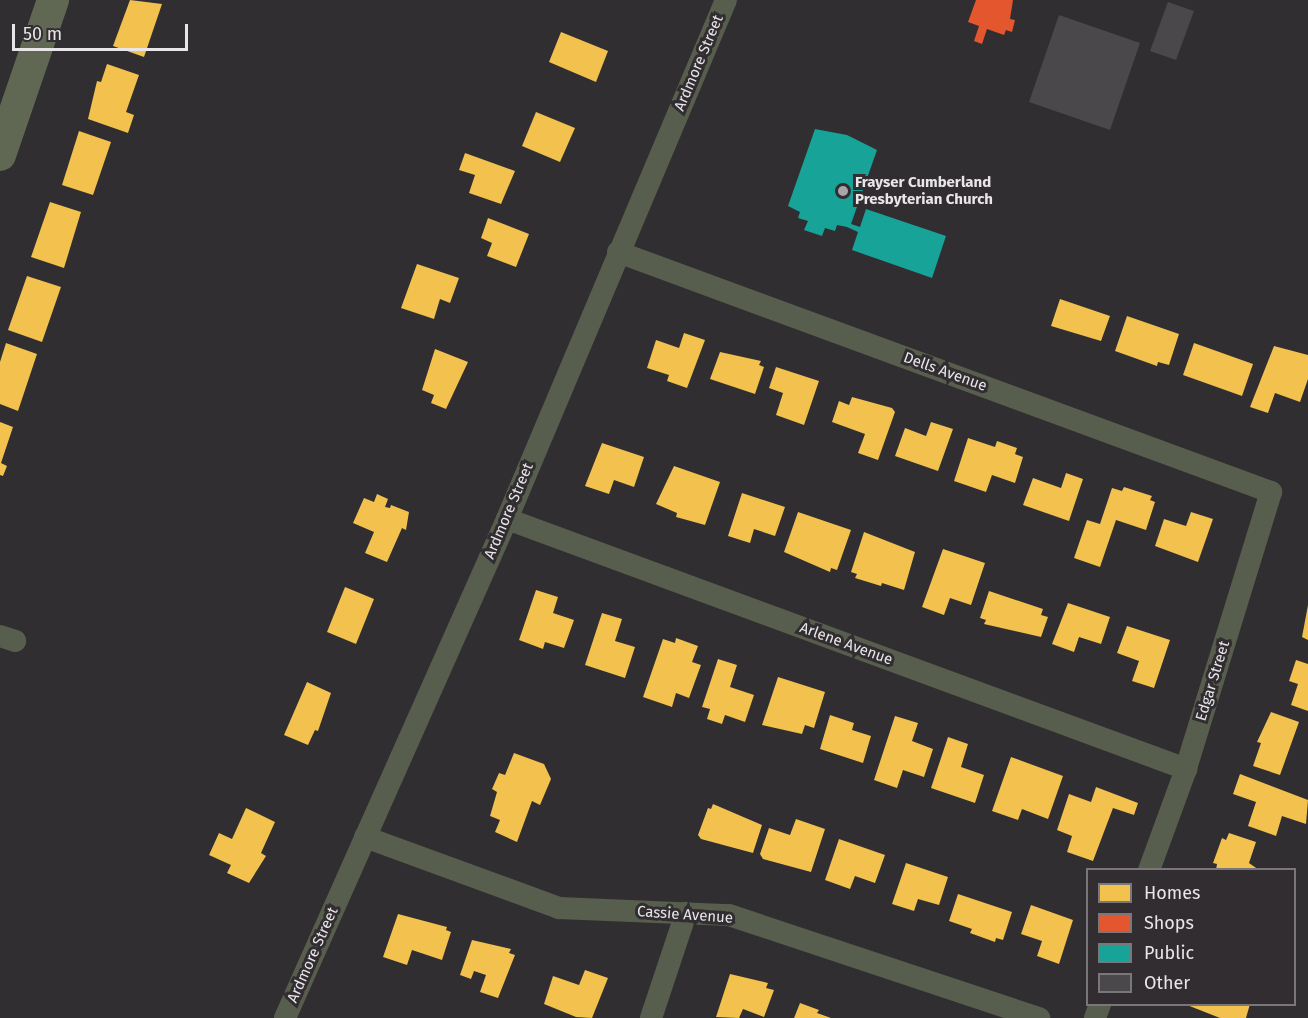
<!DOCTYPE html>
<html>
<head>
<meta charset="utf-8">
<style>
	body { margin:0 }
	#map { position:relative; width:1308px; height:1018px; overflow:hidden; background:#302e30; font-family:"Fira Sans",sans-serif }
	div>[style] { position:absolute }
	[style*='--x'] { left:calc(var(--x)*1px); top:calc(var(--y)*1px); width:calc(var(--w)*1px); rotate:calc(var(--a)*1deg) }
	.homes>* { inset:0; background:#f2c14e }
	.shops>* { inset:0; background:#e4572e }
	.public>* { inset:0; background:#17a398 }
	.building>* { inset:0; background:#4a484a }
	.street>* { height:22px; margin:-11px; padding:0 11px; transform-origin:11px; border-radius:11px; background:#585e4d }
	.secondary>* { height:32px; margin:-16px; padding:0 16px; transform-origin:16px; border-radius:16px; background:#606853 }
	.dots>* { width:16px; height:16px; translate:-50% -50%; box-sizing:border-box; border:3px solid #312d31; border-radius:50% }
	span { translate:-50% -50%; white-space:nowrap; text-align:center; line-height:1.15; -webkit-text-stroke:6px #312d31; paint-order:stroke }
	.street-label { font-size:15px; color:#e8e6e9 }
	.poi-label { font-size:15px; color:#e8e6e9; font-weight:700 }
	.left { translate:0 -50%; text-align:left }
	.legend { position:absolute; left:1086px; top:868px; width:210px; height:138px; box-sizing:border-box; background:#312d31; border:2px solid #7a777b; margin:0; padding:8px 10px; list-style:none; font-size:18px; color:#e8e6e9 }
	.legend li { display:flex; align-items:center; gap:12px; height:30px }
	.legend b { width:30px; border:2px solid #7a777b }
	.scale { position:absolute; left:12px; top:24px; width:176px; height:27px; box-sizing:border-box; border:3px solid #e8e6e9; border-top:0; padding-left:8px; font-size:18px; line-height:21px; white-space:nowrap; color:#e8e6e9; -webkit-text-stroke:4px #312d31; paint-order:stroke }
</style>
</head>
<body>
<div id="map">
	<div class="homes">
		<div style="clip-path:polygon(130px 0,162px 4px,144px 57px,113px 46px)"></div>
		<div style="clip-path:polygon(561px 32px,608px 51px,596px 82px,549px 62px)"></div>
		<div style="clip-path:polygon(107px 64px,139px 75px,126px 112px,134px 115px,128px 133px,88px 119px,97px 81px,101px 82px)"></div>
		<div style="clip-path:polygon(536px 112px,575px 128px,560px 162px,522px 146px)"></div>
		<div style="clip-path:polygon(79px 131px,111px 142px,93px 195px,62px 185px)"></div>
		<div style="clip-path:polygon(465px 153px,515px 171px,501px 204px,469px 193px,475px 175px,459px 170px)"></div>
		<div style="clip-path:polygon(50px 202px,81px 212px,64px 268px,31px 257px)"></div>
		<div style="clip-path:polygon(488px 218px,529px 234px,516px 267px,487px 256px,492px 243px,481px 238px)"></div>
		<div style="clip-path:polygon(417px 264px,459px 278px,450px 303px,440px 299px,434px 319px,401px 308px)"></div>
		<div style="clip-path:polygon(27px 276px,61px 287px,42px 342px,8px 330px)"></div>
		<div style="clip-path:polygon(1060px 299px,1110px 316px,1101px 341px,1051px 326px)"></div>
		<div style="clip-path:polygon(1127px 316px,1179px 334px,1169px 365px,1158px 362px,1157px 366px,1115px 351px)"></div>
		<div style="clip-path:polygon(684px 333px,705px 340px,687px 388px,667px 381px,669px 375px,647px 368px,656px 340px,679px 348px)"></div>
		<div style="clip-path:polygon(6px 343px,37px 354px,18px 411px,0 404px,0 362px)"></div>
		<div style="clip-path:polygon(1194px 343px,1253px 364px,1242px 396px,1183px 375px)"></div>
		<div style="clip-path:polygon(1274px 346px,1308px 355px,1308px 379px,1300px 402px,1275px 393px,1268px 413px,1250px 407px)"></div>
		<div style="clip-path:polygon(435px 349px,468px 362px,446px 409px,431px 403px,434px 395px,422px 390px)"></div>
		<div style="clip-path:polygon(720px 352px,761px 361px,759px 365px,764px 367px,755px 394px,710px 379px)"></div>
		<div style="clip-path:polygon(776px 367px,819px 381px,804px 425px,776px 415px,783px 393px,769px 388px)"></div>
		<div style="clip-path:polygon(852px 397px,892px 408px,895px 412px,878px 460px,858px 453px,865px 434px,832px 422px,839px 401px,849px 405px)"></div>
		<div style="clip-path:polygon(0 422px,13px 427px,1px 463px,7px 466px,3px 476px,0 475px)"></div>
		<div style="clip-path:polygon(931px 422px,953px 429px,938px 471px,895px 456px,905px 428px,926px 436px)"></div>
		<div style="clip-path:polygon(968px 438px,995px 447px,997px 441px,1017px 448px,1015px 454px,1023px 457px,1015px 483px,992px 475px,986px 492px,954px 481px)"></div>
		<div style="clip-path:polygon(602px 443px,644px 457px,634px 487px,614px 480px,609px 494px,585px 486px)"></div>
		<div style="clip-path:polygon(674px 466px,720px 482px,705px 525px,676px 517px,677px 513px,656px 504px)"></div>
		<div style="clip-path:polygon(1066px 473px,1083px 479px,1069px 521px,1023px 505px,1033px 478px,1061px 488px)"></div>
		<div style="clip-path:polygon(1124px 487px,1152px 496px,1150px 500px,1155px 502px,1146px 530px,1116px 520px,1100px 567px,1074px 558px,1087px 520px,1100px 524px,1112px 488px,1122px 491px)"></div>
		<div style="clip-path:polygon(742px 493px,785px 507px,775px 536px,754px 529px,750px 543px,728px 536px)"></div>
		<div style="clip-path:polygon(377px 494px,388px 499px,385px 507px,390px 508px,391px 505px,409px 512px,406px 530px,402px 528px,387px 562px,365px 553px,374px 532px,353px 523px,364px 498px,374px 502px)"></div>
		<div style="clip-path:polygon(798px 512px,851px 530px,837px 570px,831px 568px,830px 572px,784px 552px)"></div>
		<div style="clip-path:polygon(1191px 512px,1213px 519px,1198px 562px,1155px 546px,1164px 519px,1186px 526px)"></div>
		<div style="clip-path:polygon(864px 532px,915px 552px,904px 590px,882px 583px,881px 586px,855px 578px,857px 574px,851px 572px)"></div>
		<div style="clip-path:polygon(943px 549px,985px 563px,971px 605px,950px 598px,944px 615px,922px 607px)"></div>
		<div style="clip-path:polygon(345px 587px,374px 599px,356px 644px,327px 632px)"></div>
		<div style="clip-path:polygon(536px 590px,558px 597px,553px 613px,574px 620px,564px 648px,545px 642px,543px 649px,519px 640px)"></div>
		<div style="clip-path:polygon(989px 591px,1043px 609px,1041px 615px,1048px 617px,1041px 637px,984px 624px,986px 620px,980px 618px)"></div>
		<div style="clip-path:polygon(1068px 603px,1110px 617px,1101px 644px,1079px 637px,1074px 652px,1052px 644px)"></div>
		<div style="clip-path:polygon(1308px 605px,1308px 640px,1302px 637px)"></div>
		<div style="clip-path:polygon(602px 613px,622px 619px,615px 641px,635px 647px,625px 678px,585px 665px)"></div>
		<div style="clip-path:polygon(1127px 626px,1170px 640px,1154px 688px,1132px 681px,1139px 661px,1117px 653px)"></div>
		<div style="clip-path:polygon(676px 638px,698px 646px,692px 662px,701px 665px,689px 698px,676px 693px,672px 707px,643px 697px,663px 639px,675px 643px)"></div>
		<div style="clip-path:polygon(718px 659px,737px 665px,730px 687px,754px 695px,745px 722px,725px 715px,722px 724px,707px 719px,710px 709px,702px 707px)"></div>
		<div style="clip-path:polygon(1296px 660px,1308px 664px,1308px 711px,1291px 705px,1298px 684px,1289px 681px)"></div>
		<div style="clip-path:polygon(778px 677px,825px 692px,814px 728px,805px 725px,802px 734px,762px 725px)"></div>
		<div style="clip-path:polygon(307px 682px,331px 693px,318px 731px,315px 730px,308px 745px,284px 735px)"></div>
		<div style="clip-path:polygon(1271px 712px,1299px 722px,1280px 775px,1253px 766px,1261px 743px,1257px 742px)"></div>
		<div style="clip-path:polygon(830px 715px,854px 723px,852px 730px,871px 736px,863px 763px,820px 749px)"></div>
		<div style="clip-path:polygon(895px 716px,918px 723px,912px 741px,933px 749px,924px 777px,903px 770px,897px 788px,874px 780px)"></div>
		<div style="clip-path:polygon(948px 737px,968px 744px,961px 767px,984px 775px,975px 803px,931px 788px)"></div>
		<div style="clip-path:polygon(514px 753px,544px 764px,551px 779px,540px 805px,532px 801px,517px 842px,495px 832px,500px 820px,490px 816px,497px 792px,492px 789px,499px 773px,505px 775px)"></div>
		<div style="clip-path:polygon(1011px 757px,1063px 776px,1048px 819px,1022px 809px,1018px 820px,992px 811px)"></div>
		<div style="clip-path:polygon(1240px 774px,1308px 800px,1306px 824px,1282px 816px,1276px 836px,1248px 826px,1256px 802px,1233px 794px)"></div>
		<div style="clip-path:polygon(1096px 787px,1138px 803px,1134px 815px,1113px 808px,1093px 861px,1067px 852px,1072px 836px,1057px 830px,1069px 794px,1091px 802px)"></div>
		<div style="clip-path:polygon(713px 804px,762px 825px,753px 853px,701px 839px,698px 835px,708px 808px,711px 809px)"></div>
		<div style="clip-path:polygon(246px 808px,275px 822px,261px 853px,266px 856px,249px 883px,227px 873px,231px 865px,209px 855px,219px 833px,232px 839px)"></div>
		<div style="clip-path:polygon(796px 819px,825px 829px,811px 872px,763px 859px,760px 854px,769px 828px,790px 835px)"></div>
		<div style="clip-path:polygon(1229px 833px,1256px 842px,1249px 863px,1259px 870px,1216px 870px,1217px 864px,1213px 863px,1222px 838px,1226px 840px)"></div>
		<div style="clip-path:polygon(839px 839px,885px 855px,875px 883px,855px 876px,850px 889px,825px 880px)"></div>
		<div style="clip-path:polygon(906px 863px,948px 877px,939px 905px,918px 899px,914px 911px,892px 904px)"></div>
		<div style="clip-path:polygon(958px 894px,1012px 912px,1003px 940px,996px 938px,995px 942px,970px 933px,972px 929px,949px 921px)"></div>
		<div style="clip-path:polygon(1031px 905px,1073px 920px,1059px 964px,1037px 956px,1042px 941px,1021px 934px)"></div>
		<div style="clip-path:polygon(398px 914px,447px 927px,446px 930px,451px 932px,442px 960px,412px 950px,407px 965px,383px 957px)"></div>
		<div style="clip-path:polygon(472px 940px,511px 949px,509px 953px,515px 955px,498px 998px,480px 992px,486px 975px,474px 971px,471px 979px,460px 975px)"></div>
		<div style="clip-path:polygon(585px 970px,608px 978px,592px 1018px,576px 1017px,544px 1004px,553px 976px,579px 985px)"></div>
		<div style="clip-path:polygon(730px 974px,768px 983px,766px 988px,774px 990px,764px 1017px,743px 1009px,739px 1018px,716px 1017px)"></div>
		<div style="clip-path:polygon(800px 1003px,819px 1010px,817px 1013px,831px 1018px,794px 1018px)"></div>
		<div style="clip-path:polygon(1250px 1004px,1246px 1018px,1220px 1018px,1187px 1005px)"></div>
	</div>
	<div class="shops">
		<div style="clip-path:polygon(976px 0,1013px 0,1010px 19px,1015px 20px,1012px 32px,1006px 30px,1004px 35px,987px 29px,982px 44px,974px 41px,979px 26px,968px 22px)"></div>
	</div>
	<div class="public">
		<div style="clip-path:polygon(815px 129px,847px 135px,877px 150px,851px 224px,860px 227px,866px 209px,946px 236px,932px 278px,852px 250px,858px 232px,847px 227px,837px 225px,835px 231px,825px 228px,822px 236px,804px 230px,808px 221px,798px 218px,800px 212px,788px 206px)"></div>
	</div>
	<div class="building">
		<div style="clip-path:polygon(1168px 2px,1194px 11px,1176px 60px,1150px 51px)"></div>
		<div style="clip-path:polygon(1059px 15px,1140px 43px,1110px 130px,1029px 102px)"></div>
	</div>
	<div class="street">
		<div style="--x:618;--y:252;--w:696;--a:20.18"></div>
		<div style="--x:1271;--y:492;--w:290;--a:107.1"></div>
		<div style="--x:1186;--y:769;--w:108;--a:110.1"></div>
		<div style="--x:507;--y:519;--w:724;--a:20.21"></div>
		<div style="--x:0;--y:636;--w:16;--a:18"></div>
		<div style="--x:365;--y:837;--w:207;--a:20.1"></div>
		<div style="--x:559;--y:908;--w:170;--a:2.4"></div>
		<div style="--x:729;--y:915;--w:327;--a:18.4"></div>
		<div style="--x:285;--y:1018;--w:546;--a:-66.02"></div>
		<div style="--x:507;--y:519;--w:563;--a:-67.12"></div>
		<div style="--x:651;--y:1018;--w:111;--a:-71.6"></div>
		<div style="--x:1095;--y:1018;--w:15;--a:-70"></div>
	</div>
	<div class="secondary">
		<div style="--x:0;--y:155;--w:164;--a:-71.1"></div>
	</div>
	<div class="dots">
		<div style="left:843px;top:191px;background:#a8a6a8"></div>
	</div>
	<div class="street-label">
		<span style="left:699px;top:63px;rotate:-67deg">Ardmore Street</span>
		<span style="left:945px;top:372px;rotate:20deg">Dells Avenue</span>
		<span style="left:509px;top:511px;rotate:-67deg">Ardmore Street</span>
		<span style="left:846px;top:644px;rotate:20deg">Arlene Avenue</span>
		<span style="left:1213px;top:681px;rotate:-73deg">Edgar Street</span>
		<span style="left:685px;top:915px;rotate:4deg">Cassie Avenue</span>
		<span style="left:313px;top:955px;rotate:-66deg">Ardmore Street</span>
	</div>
	<div class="poi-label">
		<span class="left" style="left:855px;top:191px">Frayser Cumberland<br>Presbyterian Church</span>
	</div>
	<ul class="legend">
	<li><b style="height:16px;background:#f2c14e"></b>Homes</li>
	<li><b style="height:16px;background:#e4572e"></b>Shops</li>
	<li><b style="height:16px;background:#17a398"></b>Public</li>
	<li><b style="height:16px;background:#4a484a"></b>Other</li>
	</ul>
	<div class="scale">50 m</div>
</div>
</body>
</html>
